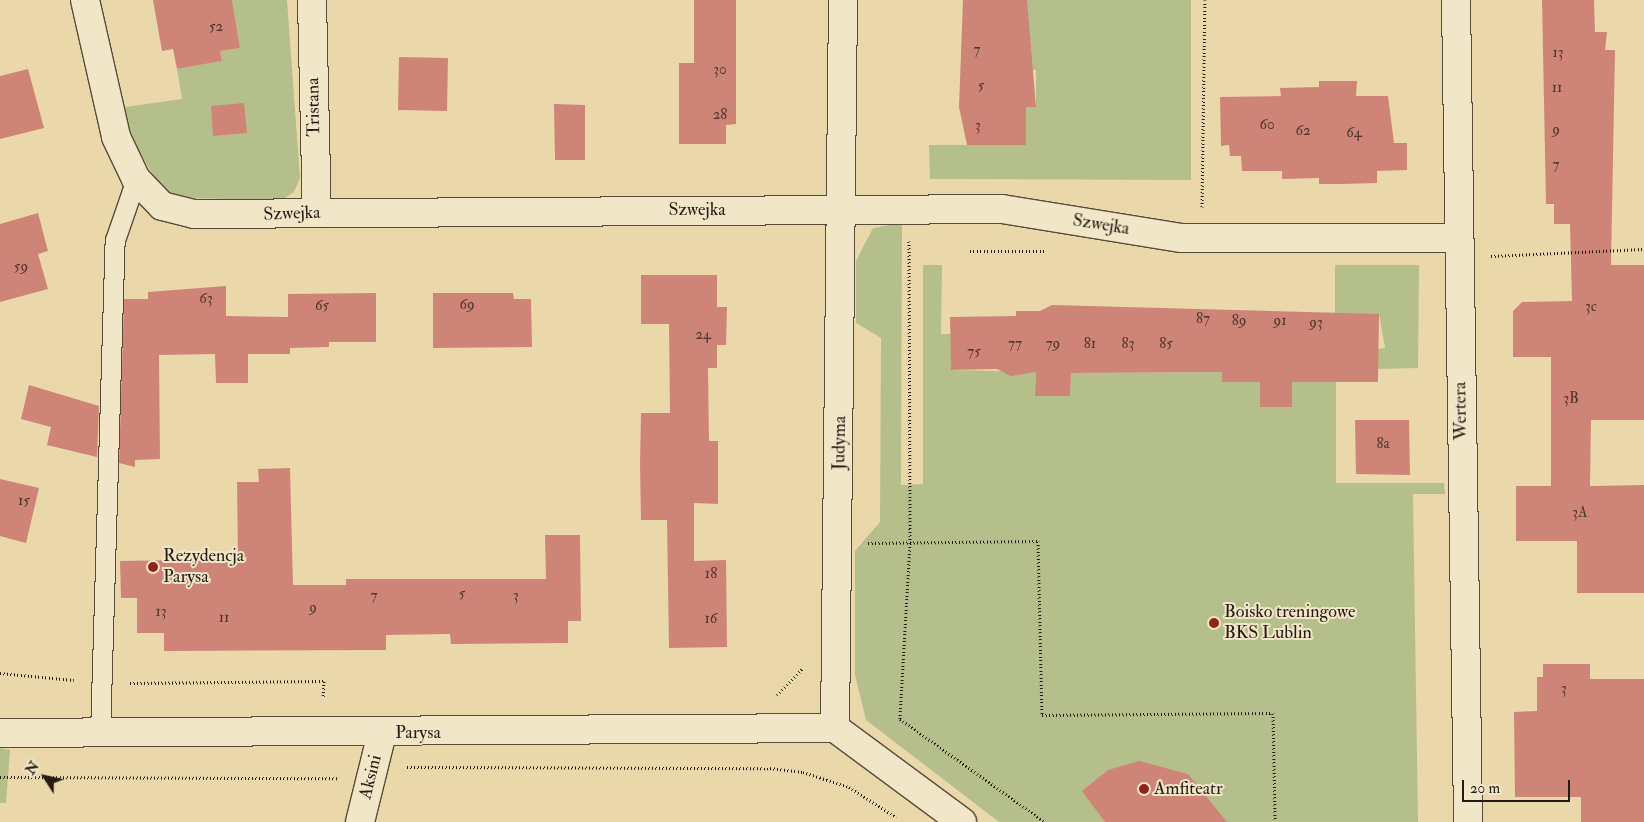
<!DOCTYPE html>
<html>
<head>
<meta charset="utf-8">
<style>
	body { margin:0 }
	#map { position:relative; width:1644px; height:822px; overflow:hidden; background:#ead8ab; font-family:"IM FELL Double Pica",serif }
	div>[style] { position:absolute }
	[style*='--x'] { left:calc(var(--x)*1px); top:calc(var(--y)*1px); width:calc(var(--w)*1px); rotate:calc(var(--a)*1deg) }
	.green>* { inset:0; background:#b5bf8b }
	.building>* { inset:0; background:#ce8578 }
	.path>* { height:3px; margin-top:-1.5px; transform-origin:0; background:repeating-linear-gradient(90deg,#261b13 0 1px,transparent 0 3.5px) }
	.roads { filter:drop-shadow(1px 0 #574a39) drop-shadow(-1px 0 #574a39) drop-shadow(0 1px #574a39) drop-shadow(0 -1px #574a39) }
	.lane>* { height:19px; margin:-9.5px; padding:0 9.5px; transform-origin:9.5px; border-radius:9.5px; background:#f1e6c8 }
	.street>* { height:28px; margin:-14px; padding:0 14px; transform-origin:14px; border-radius:14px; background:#f1e6c8 }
	.dots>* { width:14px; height:14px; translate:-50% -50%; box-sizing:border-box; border:2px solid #f1e6c8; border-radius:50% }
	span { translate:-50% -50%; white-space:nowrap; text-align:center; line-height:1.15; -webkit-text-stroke:4px #f1e6c8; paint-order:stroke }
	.number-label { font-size:15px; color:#50362c }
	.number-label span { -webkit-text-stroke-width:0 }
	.street-label { font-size:18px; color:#261b13 }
	.poi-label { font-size:18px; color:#261b13 }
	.left { translate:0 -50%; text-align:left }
	.north { position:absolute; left:20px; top:752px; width:50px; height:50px; -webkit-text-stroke:4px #f1e6c8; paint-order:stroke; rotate:305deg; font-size:14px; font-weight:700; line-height:20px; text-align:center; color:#261b13 }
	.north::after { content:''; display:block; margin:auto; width:18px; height:22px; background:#261b13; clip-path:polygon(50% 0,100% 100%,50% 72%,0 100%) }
	.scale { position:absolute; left:1462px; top:780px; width:108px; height:22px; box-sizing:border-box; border:2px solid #261b13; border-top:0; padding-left:6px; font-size:15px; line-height:18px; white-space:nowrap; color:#261b13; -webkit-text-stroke:4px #f1e6c8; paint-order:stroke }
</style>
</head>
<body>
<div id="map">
	<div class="green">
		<div style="clip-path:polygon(232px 0,287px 0,300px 178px,294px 192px,282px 200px,180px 198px,159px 186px,130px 134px,125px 107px,182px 99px,177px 69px,222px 61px,220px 51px,240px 48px)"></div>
		<div style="clip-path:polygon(1027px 0,1191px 0,1191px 180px,930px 179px,929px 145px,1026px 145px,1026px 107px,1036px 106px,1036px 70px,1028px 70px)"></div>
		<div style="clip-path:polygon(902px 223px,901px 485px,923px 484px,923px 265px,942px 265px,941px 334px,951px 334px,951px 370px,1036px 372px,1035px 396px,1070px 396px,1071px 373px,1222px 372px,1222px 382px,1260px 382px,1260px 407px,1291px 407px,1292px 382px,1336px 382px,1336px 483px,1444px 483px,1445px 494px,1413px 494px,1418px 822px,999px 822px,866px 720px,855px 675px,855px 551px,880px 522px,881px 338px,856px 323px,856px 261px,873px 228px)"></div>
		<div style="clip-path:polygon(1335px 265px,1419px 265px,1418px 368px,1377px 369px,1378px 349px,1385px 348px,1379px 314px,1335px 315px)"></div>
		<div style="clip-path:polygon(0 748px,10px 750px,6px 803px,0 803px)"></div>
	</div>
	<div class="building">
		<div style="clip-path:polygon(153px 0,232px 0,240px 48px,220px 51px,222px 61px,177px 69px,173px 49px,162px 51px)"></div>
		<div style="clip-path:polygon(694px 0,736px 0,736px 124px,726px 125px,726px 144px,679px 144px,679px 63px,694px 63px)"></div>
		<div style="clip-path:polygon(963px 0,1027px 0,1036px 107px,1026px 107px,1026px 145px,967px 145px,959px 107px)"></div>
		<div style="clip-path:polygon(1542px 0,1594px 0,1595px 32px,1607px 32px,1605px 50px,1615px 50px,1611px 265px,1644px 265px,1644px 420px,1591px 420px,1590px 486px,1644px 485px,1644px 593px,1577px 593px,1577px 541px,1516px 541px,1516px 486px,1551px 486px,1551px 357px,1513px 357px,1513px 311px,1522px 302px,1572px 301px,1570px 224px,1554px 224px,1554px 204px,1546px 204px)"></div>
		<div style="clip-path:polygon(399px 57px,448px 58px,447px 111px,398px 110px)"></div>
		<div style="clip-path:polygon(28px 69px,44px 128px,0 139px,0 76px)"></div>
		<div style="clip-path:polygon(1319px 81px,1357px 81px,1356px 96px,1388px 96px,1394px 143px,1407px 143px,1407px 170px,1377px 171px,1377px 183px,1342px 184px,1319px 184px,1319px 178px,1282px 179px,1282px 171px,1242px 171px,1241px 156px,1230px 156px,1229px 145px,1221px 146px,1220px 97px,1281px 96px,1280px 88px,1319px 87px)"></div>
		<div style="clip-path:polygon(244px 103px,247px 133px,213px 136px,211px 106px)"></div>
		<div style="clip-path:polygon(554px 104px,585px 105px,585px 160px,555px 160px)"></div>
		<div style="clip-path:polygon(38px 213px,48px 251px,38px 254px,48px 289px,0 302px,0 224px)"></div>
		<div style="clip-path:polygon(641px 275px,717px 275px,717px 307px,727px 307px,726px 345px,717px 345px,717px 368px,708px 368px,709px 441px,718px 441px,718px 504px,694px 503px,694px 561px,726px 560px,727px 647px,669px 648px,667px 520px,641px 520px,640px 464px,641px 413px,670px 413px,669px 324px,641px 324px)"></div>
		<div style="clip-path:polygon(226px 286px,226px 316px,288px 317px,288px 294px,376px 293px,376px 342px,329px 342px,329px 347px,290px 348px,290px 354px,248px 354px,248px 383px,216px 383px,215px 354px,159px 355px,160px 459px,135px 460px,135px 467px,119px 463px,124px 299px,148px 299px,148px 292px)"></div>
		<div style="clip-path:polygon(433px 293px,513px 293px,514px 299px,531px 299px,532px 347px,433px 348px)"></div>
		<div style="clip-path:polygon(1052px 305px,1379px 314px,1378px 382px,1292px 382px,1292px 407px,1260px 407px,1260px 382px,1222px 382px,1222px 372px,1071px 373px,1070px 396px,1035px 396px,1036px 372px,1011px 376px,997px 369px,951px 370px,950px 317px,1016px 316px,1016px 311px,1040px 311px)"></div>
		<div style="clip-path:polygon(29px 385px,99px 406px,97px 457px,47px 445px,51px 427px,21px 419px)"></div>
		<div style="clip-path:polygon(1355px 420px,1409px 420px,1410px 475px,1356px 474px)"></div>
		<div style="clip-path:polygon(290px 468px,293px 585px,346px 585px,346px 579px,546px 579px,545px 535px,580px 535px,581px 621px,568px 621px,568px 643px,451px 644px,450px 634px,386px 635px,386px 650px,164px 651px,164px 633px,137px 633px,137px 598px,121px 598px,120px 561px,238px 559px,237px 482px,259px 482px,258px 469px)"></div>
		<div style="clip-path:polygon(0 479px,39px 488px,26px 543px,0 536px)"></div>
		<div style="clip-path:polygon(1543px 664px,1590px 664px,1590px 679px,1644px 679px,1644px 822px,1581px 822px,1581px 797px,1515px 797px,1514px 712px,1537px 711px,1537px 677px,1543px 677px)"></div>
		<div style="clip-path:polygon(1139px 761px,1188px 774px,1227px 822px,1105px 822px,1082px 791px,1108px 770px)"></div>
	</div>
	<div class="path">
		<div style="--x:1202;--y:207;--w:207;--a:-89.2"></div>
		<div style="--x:909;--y:241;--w:302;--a:89.8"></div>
		<div style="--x:910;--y:543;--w:176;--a:93.3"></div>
		<div style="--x:900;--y:719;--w:178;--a:35.4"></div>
		<div style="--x:970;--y:251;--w:75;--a:0"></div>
		<div style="--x:1491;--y:256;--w:153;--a:-2.6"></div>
		<div style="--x:868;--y:543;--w:170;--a:-0.7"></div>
		<div style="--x:1038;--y:541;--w:174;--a:88.7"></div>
		<div style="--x:1042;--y:715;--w:231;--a:-0.5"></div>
		<div style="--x:1273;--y:713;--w:109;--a:88.9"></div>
		<div style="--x:0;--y:673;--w:74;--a:5.4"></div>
		<div style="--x:130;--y:683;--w:194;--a:-0.6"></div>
		<div style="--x:324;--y:681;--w:17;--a:93"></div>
		<div style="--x:777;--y:695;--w:36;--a:-46"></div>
		<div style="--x:407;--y:767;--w:363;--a:0.2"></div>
		<div style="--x:770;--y:768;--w:33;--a:7"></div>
		<div style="--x:803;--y:772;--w:48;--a:18.1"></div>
		<div style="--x:849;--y:787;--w:56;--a:32.6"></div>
		<div style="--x:0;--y:777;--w:337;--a:0.2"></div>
	</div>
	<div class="roads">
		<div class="lane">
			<div style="--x:100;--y:734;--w:494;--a:-88.3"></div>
			<div style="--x:115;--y:240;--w:65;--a:-71"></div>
		</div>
		<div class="street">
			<div style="--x:85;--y:0;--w:140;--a:77.2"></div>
			<div style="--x:116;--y:137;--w:47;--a:64.5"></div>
			<div style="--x:136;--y:179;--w:37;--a:46"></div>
			<div style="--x:162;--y:206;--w:33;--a:14"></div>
			<div style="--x:194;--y:214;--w:808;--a:-0.35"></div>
			<div style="--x:1002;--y:209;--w:182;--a:9.2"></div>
			<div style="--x:1182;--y:238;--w:275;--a:0"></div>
			<div style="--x:312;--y:0;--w:213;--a:88.7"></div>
			<div style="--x:1456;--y:0;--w:822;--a:89.16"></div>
			<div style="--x:835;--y:728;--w:728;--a:-89.37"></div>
			<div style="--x:835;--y:728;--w:158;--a:36.5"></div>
			<div style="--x:0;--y:733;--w:835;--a:-0.34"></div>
			<div style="--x:360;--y:822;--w:92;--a:-76.1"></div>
		</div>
	</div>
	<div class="dots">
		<div style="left:153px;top:567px;background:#8f2418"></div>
		<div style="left:1214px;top:623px;background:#8f2418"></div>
		<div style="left:1144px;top:789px;background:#8f2418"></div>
	</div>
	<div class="number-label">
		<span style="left:216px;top:27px">52</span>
		<span style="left:977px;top:50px">7</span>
		<span style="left:1558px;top:53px">13</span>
		<span style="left:720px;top:70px">30</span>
		<span style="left:981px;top:86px">5</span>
		<span style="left:1557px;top:88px">11</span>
		<span style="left:720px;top:115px">28</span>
		<span style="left:1267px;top:125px">60</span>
		<span style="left:978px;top:126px">3</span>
		<span style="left:1556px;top:130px">9</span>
		<span style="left:1303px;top:131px">62</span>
		<span style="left:1354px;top:133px">64</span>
		<span style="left:1556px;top:165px">7</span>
		<span style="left:21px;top:267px">59</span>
		<span style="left:206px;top:299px">63</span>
		<span style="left:467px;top:305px">69</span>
		<span style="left:322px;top:306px">65</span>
		<span style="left:1591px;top:307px">3c</span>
		<span style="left:1203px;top:319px">87</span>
		<span style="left:1239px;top:321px">89</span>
		<span style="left:1280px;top:321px">91</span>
		<span style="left:1316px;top:323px">93</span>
		<span style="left:703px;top:335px">24</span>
		<span style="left:1015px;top:344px">77</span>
		<span style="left:1053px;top:344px">79</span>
		<span style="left:1090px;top:344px">81</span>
		<span style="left:1128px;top:344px">83</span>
		<span style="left:1166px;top:344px">85</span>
		<span style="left:974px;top:352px">75</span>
		<span style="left:1571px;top:399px">3B</span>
		<span style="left:1383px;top:444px">8a</span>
		<span style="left:24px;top:501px">15</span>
		<span style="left:1580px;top:513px">3A</span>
		<span style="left:711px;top:574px">18</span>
		<span style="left:462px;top:594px">5</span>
		<span style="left:374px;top:596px">7</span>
		<span style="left:516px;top:596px">3</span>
		<span style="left:313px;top:608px">9</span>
		<span style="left:161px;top:612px">13</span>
		<span style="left:224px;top:618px">11</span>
		<span style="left:711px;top:619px">16</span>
		<span style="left:1564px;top:689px">3</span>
	</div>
	<div class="street-label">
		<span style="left:314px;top:107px;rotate:-91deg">Tristana</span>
		<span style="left:697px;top:210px">Szwejka</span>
		<span style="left:292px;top:214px;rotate:-2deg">Szwejka</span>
		<span style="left:1101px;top:225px;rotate:9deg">Szwejka</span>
		<span style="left:1461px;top:411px;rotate:-91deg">Wertera</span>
		<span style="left:840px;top:443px;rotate:-89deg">Judyma</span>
		<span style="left:418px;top:733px">Parysa</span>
		<span style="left:371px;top:777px;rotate:-76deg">Aksini</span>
	</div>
	<div class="poi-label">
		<span class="left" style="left:163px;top:567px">Rezydencja<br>Parysa</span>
		<span class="left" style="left:1224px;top:623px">Boisko treningowe<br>BKS Lublin</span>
		<span class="left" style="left:1154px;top:789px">Amfiteatr</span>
	</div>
	<div class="north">N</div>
	<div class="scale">20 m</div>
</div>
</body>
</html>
